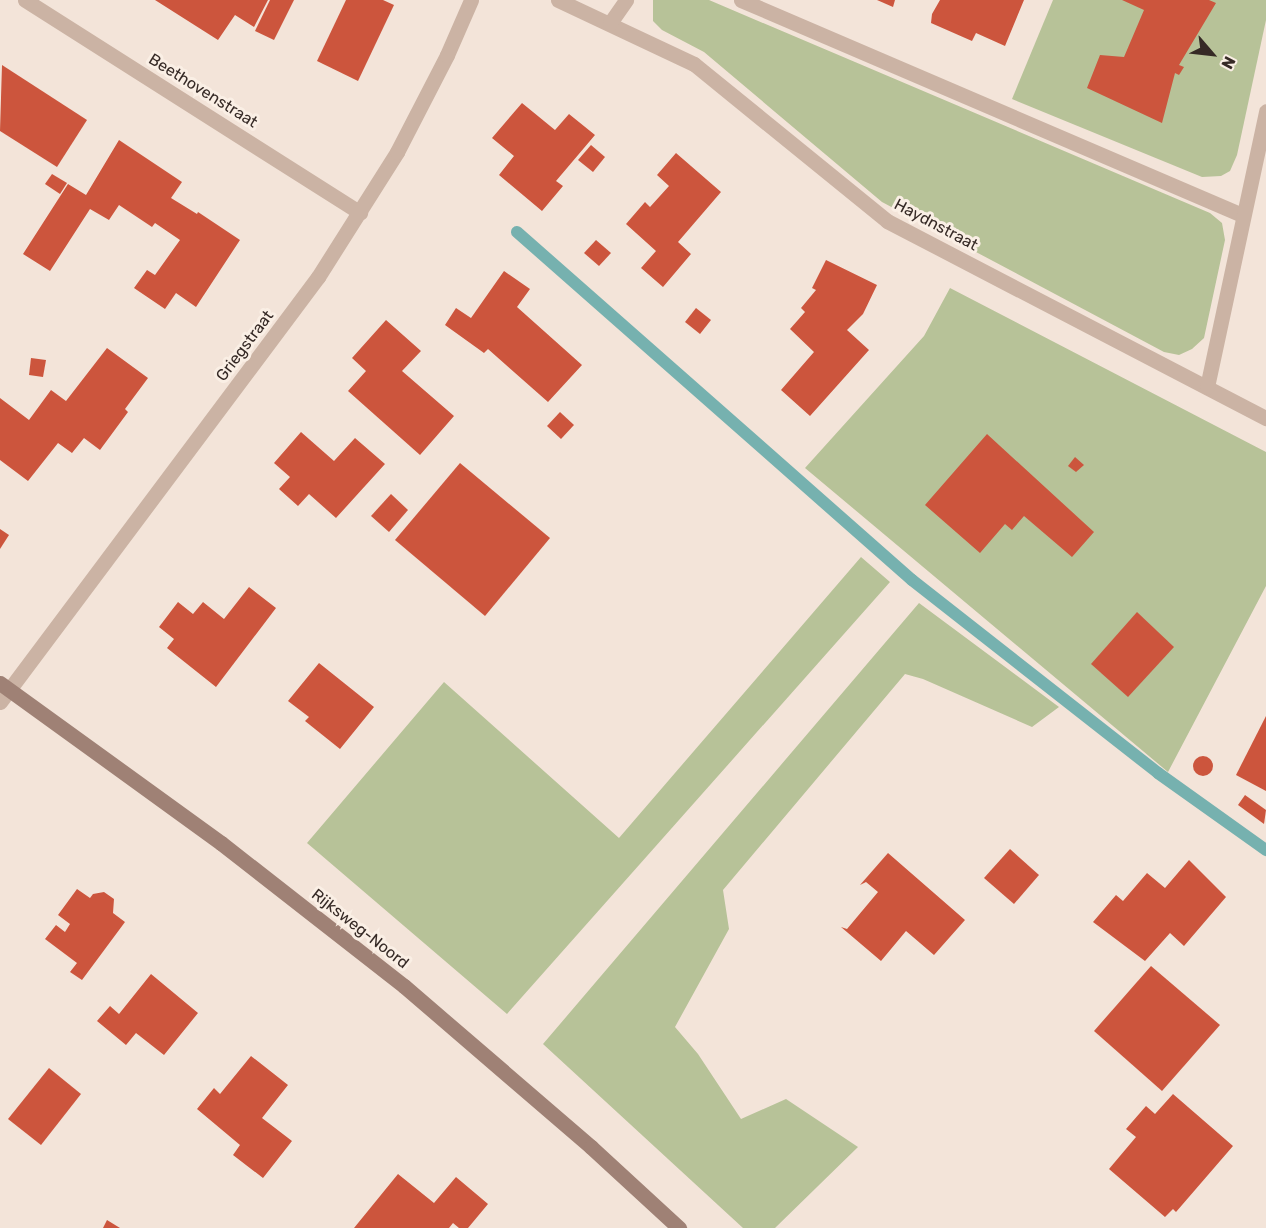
<!DOCTYPE html>
<html>
<head>
<meta charset="utf-8">
<style>
	body { margin:0 }
	#map { position:relative; width:1266px; height:1228px; overflow:hidden; background:#f3e4d9; font-family:Rubik,sans-serif }
	div>[style] { position:absolute }
	[style*='--x'] { left:calc(var(--x)*1px); top:calc(var(--y)*1px); width:calc(var(--w)*1px); rotate:calc(var(--a)*1deg) }
	.green>* { inset:0; background:#b7c298 }
	.stream>* { height:12px; margin:-6px; padding:0 6px; transform-origin:6px; border-radius:6px; background:#76b1af }
	.building>* { inset:0; background:#cc553d }
	.round { border-radius:50% }
	.minor>* { height:15px; margin:-7.5px; padding:0 7.5px; transform-origin:7.5px; border-radius:7.5px; background:#cbb3a4 }
	.tertiary>* { height:15px; margin:-7.5px; padding:0 7.5px; transform-origin:7.5px; border-radius:7.5px; background:#cbb3a4 }
	.secondary>* { height:15px; margin:-7.5px; padding:0 7.5px; transform-origin:7.5px; border-radius:7.5px; background:#9f8175 }
	span { translate:-50% -50%; white-space:nowrap; text-align:center; line-height:1.15; -webkit-text-stroke:6px #faefe5; paint-order:stroke }
	.street-label { font-size:16px; color:#362a26 }
	.north { position:absolute; left:1182px; top:24px; width:60px; height:60px; -webkit-text-stroke:4px #faefe5; paint-order:stroke; rotate:118deg; font-size:16px; font-weight:700; line-height:24px; text-align:center; color:#362a26 }
	.north::after { content:''; display:block; margin:auto; width:21px; height:27px; background:#362a26; clip-path:polygon(50% 0,100% 100%,50% 72%,0 100%) }
</style>
</head>
<body>
<div id="map">
	<div class="green">
		<div style="clip-path:polygon(653px 0,709px 0,1210px 213px,1222px 223px,1225px 240px,1204px 338px,1192px 349px,1179px 355px,1164px 352px,882px 202px,704px 52px,662px 30px,653px 21px)"></div>
		<div style="clip-path:polygon(1053px 0,1266px 0,1266px 20px,1237px 155px,1230px 171px,1221px 176px,1202px 177px,1012px 99px)"></div>
		<div style="clip-path:polygon(950px 288px,1266px 452px,1266px 586px,1168px 772px,805px 468px,924px 336px)"></div>
		<div style="clip-path:polygon(861px 557px,890px 582px,507px 1014px,307px 843px,444px 682px,619px 838px)"></div>
		<div style="clip-path:polygon(919px 603px,1059px 707px,1032px 727px,923px 679px,905px 674px,723px 890px,729px 929px,675px 1027px,698px 1054px,741px 1119px,786px 1099px,858px 1147px,775px 1228px,743px 1228px,543px 1044px)"></div>
	</div>
	<div class="stream">
		<div style="--x:517;--y:232;--w:526;--a:41.38"></div>
		<div style="--x:912;--y:580;--w:313;--a:38.1"></div>
		<div style="--x:1158;--y:773;--w:133;--a:35.5"></div>
	</div>
	<div class="building">
		<div style="clip-path:polygon(155px 0,268px 0,254px 27px,235px 15px,218px 40px)"></div>
		<div style="clip-path:polygon(270px 0,294px 0,274px 40px,255px 31px)"></div>
		<div style="clip-path:polygon(346px 0,383px 0,394px 5px,358px 81px,317px 61px)"></div>
		<div style="clip-path:polygon(877px 0,895px 0,893px 7px)"></div>
		<div style="clip-path:polygon(940px 0,1024px 0,1005px 46px,976px 33px,972px 41px,931px 23px,932px 14px)"></div>
		<div style="clip-path:polygon(1122px 0,1209px 0,1216px 3px,1179px 65px,1184px 67px,1179px 75px,1175px 73px,1162px 123px,1087px 88px,1100px 55px,1124px 57px,1144px 10px)"></div>
		<div style="clip-path:polygon(2px 65px,87px 120px,57px 167px,0 131px)"></div>
		<div style="clip-path:polygon(522px 103px,555px 130px,569px 114px,595px 135px,556px 181px,563px 186px,542px 211px,499px 175px,514px 156px,492px 138px)"></div>
		<div style="clip-path:polygon(119px 140px,182px 182px,171px 198px,197px 214px,198px 212px,240px 240px,196px 307px,176px 293px,165px 309px,134px 288px,147px 270px,155px 275px,180px 240px,155px 223px,152px 227px,119px 205px,109px 220px,90px 209px,50px 271px,23px 254px,68px 184px,86px 195px)"></div>
		<div style="clip-path:polygon(591px 145px,605px 157px,593px 172px,578px 160px)"></div>
		<div style="clip-path:polygon(676px 153px,721px 192px,678px 242px,691px 254px,663px 287px,641px 268px,656px 251px,626px 224px,645px 202px,650px 207px,669px 186px,657px 175px)"></div>
		<div style="clip-path:polygon(52px 174px,67px 183px,60px 194px,45px 184px)"></div>
		<div style="clip-path:polygon(596px 240px,611px 253px,599px 266px,584px 253px)"></div>
		<div style="clip-path:polygon(826px 260px,877px 285px,863px 314px,847px 330px,869px 350px,810px 416px,781px 390px,814px 352px,790px 329px,805px 312px,801px 308px,816px 290px,812px 288px)"></div>
		<div style="clip-path:polygon(504px 271px,530px 289px,517px 307px,582px 365px,548px 402px,488px 349px,484px 353px,445px 325px,456px 308px,471px 318px)"></div>
		<div style="clip-path:polygon(696px 308px,711px 320px,700px 334px,685px 322px)"></div>
		<div style="clip-path:polygon(386px 320px,421px 351px,402px 371px,454px 416px,420px 455px,348px 391px,366px 371px,352px 358px)"></div>
		<div style="clip-path:polygon(107px 348px,148px 378px,125px 409px,128px 412px,100px 450px,84px 438px,72px 453px,58px 443px,28px 481px,0 460px,0 398px,29px 420px,51px 390px,66px 401px)"></div>
		<div style="clip-path:polygon(31px 358px,46px 360px,43px 377px,29px 375px)"></div>
		<div style="clip-path:polygon(560px 412px,574px 425px,561px 439px,547px 426px)"></div>
		<div style="clip-path:polygon(301px 432px,334px 461px,355px 438px,385px 464px,336px 518px,309px 494px,298px 506px,279px 489px,290px 477px,274px 463px)"></div>
		<div style="clip-path:polygon(987px 434px,1094px 532px,1072px 557px,1024px 516px,1012px 530px,1005px 524px,980px 553px,925px 505px)"></div>
		<div style="clip-path:polygon(1075px 457px,1084px 465px,1076px 472px,1068px 466px)"></div>
		<div style="clip-path:polygon(460px 463px,550px 538px,485px 616px,395px 540px)"></div>
		<div style="clip-path:polygon(391px 494px,408px 510px,389px 532px,371px 516px)"></div>
		<div style="clip-path:polygon(0 529px,9px 535px,0 549px)"></div>
		<div style="clip-path:polygon(249px 587px,276px 608px,216px 687px,167px 648px,174px 639px,159px 627px,178px 602px,193px 614px,203px 602px,224px 619px)"></div>
		<div style="clip-path:polygon(1137px 612px,1174px 647px,1128px 697px,1091px 664px)"></div>
		<div style="clip-path:polygon(319px 663px,374px 707px,340px 749px,305px 721px,309px 717px,288px 701px)"></div>
		<div style="clip-path:polygon(1266px 716px,1266px 791px,1236px 775px)"></div>
		<div class="round" style="left:1193px;top:756px;width:20px;height:20px"></div>
		<div style="clip-path:polygon(1245px 795px,1266px 810px,1264px 824px,1238px 805px)"></div>
		<div style="clip-path:polygon(1010px 849px,1039px 875px,1014px 904px,984px 878px)"></div>
		<div style="clip-path:polygon(888px 853px,965px 920px,934px 955px,906px 931px,881px 961px,841px 927px,847px 929px,878px 892px,866px 882px,860px 885px)"></div>
		<div style="clip-path:polygon(1189px 860px,1226px 897px,1184px 946px,1170px 933px,1145px 961px,1093px 922px,1116px 895px,1123px 901px,1147px 873px,1165px 888px)"></div>
		<div style="clip-path:polygon(77px 889px,90px 898px,93px 894px,104px 892px,114px 899px,113px 913px,125px 922px,82px 980px,70px 972px,77px 963px,45px 939px,56px 925px,65px 932px,70px 924px,58px 915px)"></div>
		<div style="clip-path:polygon(1151px 966px,1220px 1025px,1162px 1091px,1094px 1031px)"></div>
		<div style="clip-path:polygon(151px 974px,198px 1013px,164px 1055px,136px 1033px,126px 1045px,97px 1021px,110px 1006px,119px 1014px)"></div>
		<div style="clip-path:polygon(251px 1056px,288px 1085px,262px 1118px,292px 1141px,263px 1178px,233px 1155px,240px 1145px,197px 1109px,214px 1088px,220px 1094px)"></div>
		<div style="clip-path:polygon(49px 1068px,81px 1094px,41px 1145px,8px 1119px)"></div>
		<div style="clip-path:polygon(1173px 1094px,1233px 1146px,1176px 1212px,1173px 1209px,1165px 1217px,1109px 1169px,1136px 1137px,1126px 1129px,1146px 1106px,1155px 1114px)"></div>
		<div style="clip-path:polygon(398px 1174px,434px 1203px,456px 1177px,488px 1204px,468px 1228px,459px 1228px,453px 1223px,449px 1228px,354px 1228px)"></div>
		<div style="clip-path:polygon(107px 1220px,120px 1228px,103px 1228px)"></div>
	</div>
	<div class="minor">
		<div style="--x:25;--y:0;--w:397;--a:32.4"></div>
		<div style="--x:558;--y:0;--w:150;--a:25.2"></div>
		<div style="--x:694;--y:64;--w:249;--a:39.1"></div>
		<div style="--x:887;--y:221;--w:427;--a:27.5"></div>
		<div style="--x:741;--y:0;--w:545;--a:23.23"></div>
		<div style="--x:610;--y:23;--w:28;--a:-55"></div>
		<div style="--x:1207;--y:387;--w:282;--a:-77.9"></div>
		<div style="--x:0;--y:702;--w:15;--a:-53"></div>
	</div>
	<div class="tertiary">
		<div style="--x:9;--y:690;--w:516;--a:-53.2"></div>
		<div style="--x:318;--y:277;--w:148;--a:-57.7"></div>
		<div style="--x:397;--y:152;--w:109;--a:-62.7"></div>
		<div style="--x:447;--y:55;--w:60;--a:-66.4"></div>
	</div>
	<div class="secondary">
		<div style="--x:0;--y:683;--w:273;--a:35.9"></div>
		<div style="--x:221;--y:843;--w:232;--a:38"></div>
		<div style="--x:404;--y:986;--w:247;--a:40.7"></div>
		<div style="--x:591;--y:1147;--w:120;--a:42.6"></div>
	</div>
	<div class="street-label">
		<span style="left:203px;top:91px;rotate:32deg">Beethovenstraat</span>
		<span style="left:936px;top:225px;rotate:28deg">Haydnstraat</span>
		<span style="left:245px;top:346px;rotate:-53deg">Griegstraat</span>
		<span style="left:360px;top:929px;rotate:38deg">Rijksweg-Noord</span>
	</div>
	<div class="north">N</div>
</div>
</body>
</html>
